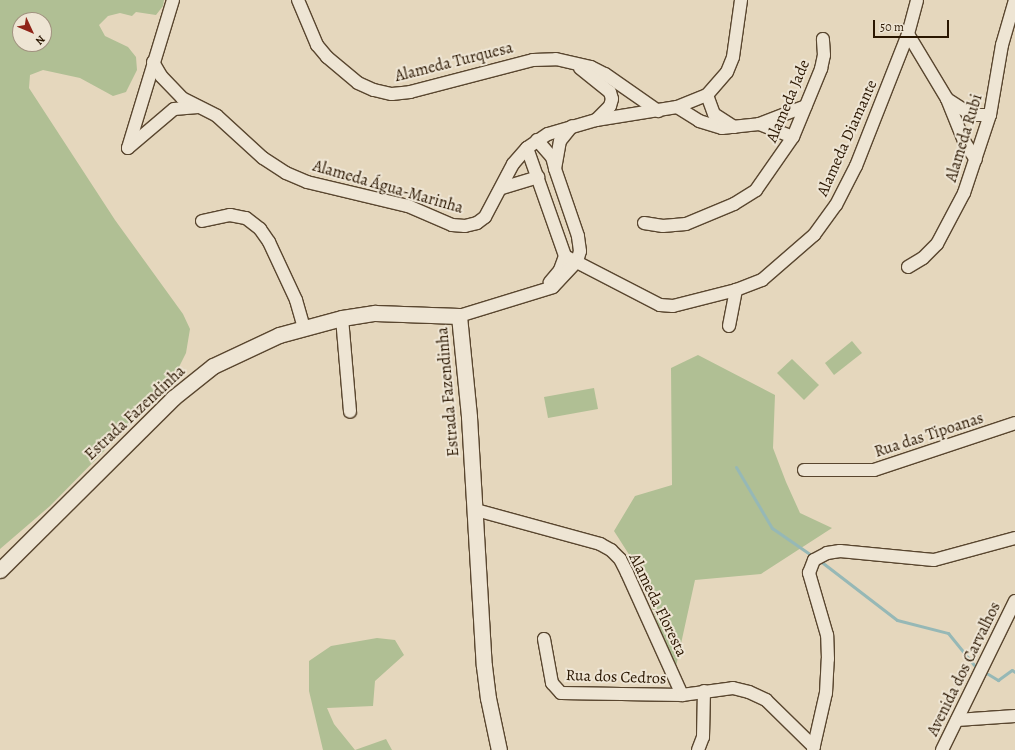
<!DOCTYPE html>
<html>
<head>
<meta charset="utf-8">
<style>
	body { margin:0 }
	#map { position:relative; width:1015px; height:750px; overflow:hidden; background:#e5d7bd; font-family:Alegreya,serif }
	div>[style] { position:absolute }
	[style*='--x'] { left:calc(var(--x)*1px); top:calc(var(--y)*1px); width:calc(var(--w)*1px); rotate:calc(var(--a)*1deg) }
	.green>* { inset:0; background:#b0bf94 }
	.stream>* { height:3px; margin:-1.5px; padding:0 1.5px; transform-origin:1.5px; border-radius:1.5px; background:#96b8b6 }
	.roads { filter:drop-shadow(1px 0 #59462f) drop-shadow(-1px 0 #59462f) drop-shadow(0 1px #59462f) drop-shadow(0 -1px #59462f) }
	.minor>* { height:12px; margin:-6px; padding:0 6px; transform-origin:6px; border-radius:6px; background:#eee5d4 }
	.tertiary>* { height:15px; margin:-7.5px; padding:0 7.5px; transform-origin:7.5px; border-radius:7.5px; background:#eee5d4 }
	span { translate:-50% -50%; white-space:nowrap; text-align:center; line-height:1.15; -webkit-text-stroke:4px #eee5d4; paint-order:stroke }
	.street-label { font-size:16px; color:#2a1600 }
	.north { position:absolute; left:12px; top:12px; width:40px; height:40px; box-sizing:border-box; background:#eee5d4; border:1px solid #a0927f; border-radius:50%; rotate:134deg; font-size:11px; font-weight:700; line-height:16px; text-align:center; color:#2a1600 }
	.north::after { content:''; display:block; margin:auto; width:14px; height:18px; background:#8f2418; clip-path:polygon(50% 0,100% 100%,50% 72%,0 100%) }
	.scale { position:absolute; left:873px; top:20px; width:76px; height:18px; box-sizing:border-box; border:2px solid #2a1600; border-top:0; padding-left:5px; font-size:12px; line-height:14px; white-space:nowrap; color:#2a1600; -webkit-text-stroke:3px #eee5d4; paint-order:stroke }
</style>
</head>
<body>
<div id="map">
	<div class="green">
		<div style="clip-path:polygon(evenodd,0 0,164px 0,163px 6px,156px 15px,136px 12px,132px 16px,120px 13px,108px 16px,99px 25px,105px 36px,128px 47px,136px 57px,137px 70px,126px 92px,113px 96px,80px 78px,43px 70px,30px 75px,29px 88px,115px 220px,183px 314px,190px 329px,186px 353px,171px 383px,50px 506px,0 549px,0 0,20px 20px,44px 20px,44px 44px,20px 44px,20px 20px)"></div>
		<div style="clip-path:polygon(852px 341px,862px 353px,834px 375px,825px 363px)"></div>
		<div style="clip-path:polygon(698px 355px,775px 395px,773px 448px,786px 482px,800px 513px,832px 528px,761px 574px,695px 580px,675px 671px,637px 567px,614px 531px,635px 496px,672px 485px,671px 368px)"></div>
		<div style="clip-path:polygon(792px 359px,819px 385px,804px 400px,777px 373px)"></div>
		<div style="clip-path:polygon(594px 388px,598px 409px,548px 418px,544px 397px)"></div>
		<div style="clip-path:polygon(377px 638px,395px 640px,404px 655px,375px 681px,373px 706px,327px 708px,334px 724px,355px 750px,386px 739px,392px 750px,323px 750px,309px 691px,309px 661px,331px 646px)"></div>
	</div>
	<div class="stream">
		<div style="--x:736;--y:467;--w:71;--a:59.5"></div>
		<div style="--x:772;--y:528;--w:51;--a:34.6"></div>
		<div style="--x:819;--y:560;--w:98;--a:37.6"></div>
		<div style="--x:897;--y:620;--w:53;--a:14.3"></div>
		<div style="--x:948;--y:633;--w:41;--a:50.9"></div>
		<div style="--x:988;--y:674;--w:12;--a:31"></div>
		<div style="--x:998;--y:680;--w:17;--a:-36"></div>
		<div style="--x:1012;--y:670;--w:4;--a:34"></div>
	</div>
	<div class="roads">
		<div class="minor">
			<div style="--x:298;--y:0;--w:49;--a:67.1"></div>
			<div style="--x:317;--y:45;--w:16;--a:50"></div>
			<div style="--x:327;--y:57;--w:40;--a:40"></div>
			<div style="--x:358;--y:83;--w:17;--a:24"></div>
			<div style="--x:374;--y:90;--w:18;--a:13"></div>
			<div style="--x:392;--y:94;--w:18;--a:-6"></div>
			<div style="--x:410;--y:92;--w:127;--a:-14.6"></div>
			<div style="--x:533;--y:60;--w:23;--a:-2"></div>
			<div style="--x:556;--y:59;--w:36;--a:13"></div>
			<div style="--x:591;--y:67;--w:16;--a:27"></div>
			<div style="--x:605;--y:74;--w:65;--a:34.9"></div>
			<div style="--x:908;--y:34;--w:76;--a:59"></div>
			<div style="--x:947;--y:99;--w:45;--a:68"></div>
			<div style="--x:964;--y:141;--w:22;--a:58"></div>
			<div style="--x:153;--y:62;--w:16;--a:60"></div>
			<div style="--x:161;--y:76;--w:30;--a:46"></div>
			<div style="--x:182;--y:98;--w:39;--a:27"></div>
			<div style="--x:217;--y:116;--w:62;--a:42.4"></div>
			<div style="--x:263;--y:158;--w:27;--a:33"></div>
			<div style="--x:286;--y:173;--w:23;--a:23"></div>
			<div style="--x:307;--y:182;--w:104;--a:13.4"></div>
			<div style="--x:408;--y:206;--w:48;--a:23.4"></div>
			<div style="--x:452;--y:225;--w:13;--a:4"></div>
			<div style="--x:465;--y:226;--w:12;--a:-14"></div>
			<div style="--x:477;--y:223;--w:10;--a:-37"></div>
			<div style="--x:485;--y:217;--w:60;--a:-62.2"></div>
			<div style="--x:513;--y:164;--w:21;--a:-49"></div>
			<div style="--x:527;--y:148;--w:25;--a:-34"></div>
			<div style="--x:548;--y:134;--w:50;--a:-16.3"></div>
			<div style="--x:596;--y:120;--w:82;--a:-9.1"></div>
			<div style="--x:677;--y:107;--w:32;--a:-22"></div>
			<div style="--x:707;--y:95;--w:30;--a:-49"></div>
			<div style="--x:727;--y:72;--w:16;--a:-68"></div>
			<div style="--x:733;--y:57;--w:58;--a:-82"></div>
			<div style="--x:580;--y:68;--w:38;--a:39"></div>
			<div style="--x:610;--y:92;--w:7;--a:74"></div>
			<div style="--x:612;--y:99;--w:7;--a:106"></div>
			<div style="--x:610;--y:106;--w:20;--a:135"></div>
			<div style="--x:707;--y:95;--w:20;--a:70"></div>
			<div style="--x:714;--y:114;--w:24;--a:33"></div>
			<div style="--x:947;--y:99;--w:30;--a:33"></div>
			<div style="--x:972;--y:115;--w:18;--a:0"></div>
			<div style="--x:677;--y:107;--w:26;--a:32"></div>
			<div style="--x:699;--y:121;--w:24;--a:17"></div>
			<div style="--x:722;--y:128;--w:37;--a:-6"></div>
			<div style="--x:759;--y:124;--w:50;--a:-21"></div>
			<div style="--x:759;--y:124;--w:36;--a:21"></div>
			<div style="--x:537;--y:140;--w:23;--a:49"></div>
			<div style="--x:552;--y:157;--w:11;--a:75"></div>
			<div style="--x:128;--y:148;--w:155;--a:-73.1"></div>
			<div style="--x:128;--y:148;--w:60;--a:-40.3"></div>
			<div style="--x:174;--y:109;--w:24;--a:-5"></div>
			<div style="--x:527;--y:148;--w:114;--a:70.6"></div>
			<div style="--x:565;--y:256;--w:15;--a:110"></div>
			<div style="--x:560;--y:270;--w:16;--a:130"></div>
			<div style="--x:502;--y:188;--w:38;--a:-17"></div>
			<div style="--x:202;--y:221;--w:29;--a:-12"></div>
			<div style="--x:230;--y:215;--w:16;--a:11"></div>
			<div style="--x:246;--y:218;--w:18;--a:38"></div>
			<div style="--x:260;--y:229;--w:16;--a:55"></div>
			<div style="--x:269;--y:242;--w:64;--a:65"></div>
			<div style="--x:296;--y:300;--w:29;--a:74"></div>
			<div style="--x:644;--y:223;--w:19;--a:9"></div>
			<div style="--x:663;--y:226;--w:23;--a:-5"></div>
			<div style="--x:686;--y:224;--w:52;--a:-22.6"></div>
			<div style="--x:734;--y:204;--w:26;--a:-32"></div>
			<div style="--x:756;--y:190;--w:65;--a:-55.1"></div>
			<div style="--x:793;--y:137;--w:74;--a:-67.6"></div>
			<div style="--x:821;--y:69;--w:14;--a:-78"></div>
			<div style="--x:824;--y:55;--w:16;--a:-94"></div>
			<div style="--x:565;--y:256;--w:107;--a:27.3"></div>
			<div style="--x:660;--y:305;--w:13;--a:4"></div>
			<div style="--x:673;--y:306;--w:65;--a:-14.3"></div>
			<div style="--x:736;--y:290;--w:28;--a:-21"></div>
			<div style="--x:762;--y:280;--w:69;--a:-40.9"></div>
			<div style="--x:814;--y:235;--w:37;--a:-54"></div>
			<div style="--x:836;--y:205;--w:44;--a:-62.9"></div>
			<div style="--x:856;--y:166;--w:142;--a:-68.5"></div>
			<div style="--x:908;--y:34;--w:35;--a:-75"></div>
			<div style="--x:908;--y:267;--w:17;--a:-31"></div>
			<div style="--x:923;--y:258;--w:20;--a:-45"></div>
			<div style="--x:937;--y:244;--w:58;--a:-62.1"></div>
			<div style="--x:964;--y:193;--w:82;--a:-71.6"></div>
			<div style="--x:990;--y:115;--w:71;--a:-80.3"></div>
			<div style="--x:1002;--y:45;--w:47;--a:-73.9"></div>
			<div style="--x:459;--y:316;--w:98;--a:-17.1"></div>
			<div style="--x:553;--y:287;--w:35;--a:-47"></div>
			<div style="--x:577;--y:261;--w:10;--a:-73"></div>
			<div style="--x:580;--y:251;--w:15;--a:-98"></div>
			<div style="--x:578;--y:236;--w:71;--a:-108.9"></div>
			<div style="--x:555;--y:169;--w:28;--a:-80"></div>
			<div style="--x:560;--y:141;--w:19;--a:-51"></div>
			<div style="--x:342;--y:318;--w:94;--a:85.1"></div>
			<div style="--x:729;--y:326;--w:37;--a:-79"></div>
			<div style="--x:804;--y:470;--w:70;--a:0"></div>
			<div style="--x:874;--y:470;--w:149;--a:-18.4"></div>
			<div style="--x:476;--y:510;--w:129;--a:15.3"></div>
			<div style="--x:600;--y:544;--w:13;--a:29"></div>
			<div style="--x:611;--y:550;--w:13;--a:45"></div>
			<div style="--x:620;--y:559;--w:16;--a:63"></div>
			<div style="--x:627;--y:573;--w:134;--a:65.7"></div>
			<div style="--x:544;--y:639;--w:45;--a:79.7"></div>
			<div style="--x:552;--y:683;--w:13;--a:48"></div>
			<div style="--x:561;--y:693;--w:121;--a:0.9"></div>
			<div style="--x:682;--y:695;--w:51;--a:-7.8"></div>
			<div style="--x:733;--y:688;--w:16;--a:14"></div>
			<div style="--x:749;--y:692;--w:19;--a:25"></div>
			<div style="--x:766;--y:700;--w:67;--a:44.4"></div>
			<div style="--x:957;--y:720;--w:58;--a:-3.9"></div>
			<div style="--x:698;--y:750;--w:14;--a:-69"></div>
			<div style="--x:703;--y:737;--w:46;--a:-88.8"></div>
			<div style="--x:813;--y:750;--w:58;--a:-77.2"></div>
			<div style="--x:826;--y:693;--w:34;--a:-87"></div>
			<div style="--x:828;--y:659;--w:24;--a:-92"></div>
			<div style="--x:827;--y:635;--w:65;--a:-106.2"></div>
			<div style="--x:809;--y:573;--w:14;--a:-69"></div>
			<div style="--x:814;--y:560;--w:15;--a:-28"></div>
			<div style="--x:827;--y:553;--w:13;--a:-9"></div>
			<div style="--x:840;--y:551;--w:94;--a:5.5"></div>
			<div style="--x:934;--y:560;--w:84;--a:-15.2"></div>
			<div style="--x:942;--y:750;--w:166;--a:-63.9"></div>
		</div>
		<div class="tertiary">
			<div style="--x:0;--y:570;--w:244;--a:-44.8"></div>
			<div style="--x:173;--y:398;--w:51;--a:-38.7"></div>
			<div style="--x:213;--y:366;--w:73;--a:-25.2"></div>
			<div style="--x:279;--y:335;--w:65;--a:-15.1"></div>
			<div style="--x:342;--y:318;--w:33;--a:-9"></div>
			<div style="--x:375;--y:313;--w:84;--a:2"></div>
			<div style="--x:459;--y:316;--w:101;--a:84.3"></div>
			<div style="--x:469;--y:417;--w:249;--a:86.6"></div>
			<div style="--x:484;--y:666;--w:32;--a:83"></div>
			<div style="--x:488;--y:698;--w:53;--a:78.1"></div>
		</div>
	</div>
	<div class="street-label">
		<span style="left:454px;top:62px;rotate:-14deg">Alameda Turquesa</span>
		<span style="left:788px;top:101px;rotate:-67deg">Alameda Jade</span>
		<span style="left:847px;top:138px;rotate:-66deg">Alameda Diamante</span>
		<span style="left:964px;top:138px;rotate:-73deg">Alameda Rubi</span>
		<span style="left:388px;top:187px;rotate:16deg">Alameda Água-Marinha</span>
		<span style="left:448px;top:392px;rotate:-95deg">Estrada Fazendinha</span>
		<span style="left:135px;top:413px;rotate:-43deg">Estrada Fazendinha</span>
		<span style="left:929px;top:435px;rotate:-18deg">Rua das Tipoanas</span>
		<span style="left:658px;top:605px;rotate:64deg">Alameda Floresta</span>
		<span style="left:964px;top:669px;rotate:-64deg">Avenida dos Carvalhos</span>
		<span style="left:616px;top:677px;rotate:2deg">Rua dos Cedros</span>
	</div>
	<div class="north">N</div>
	<div class="scale">50 m</div>
</div>
</body>
</html>
